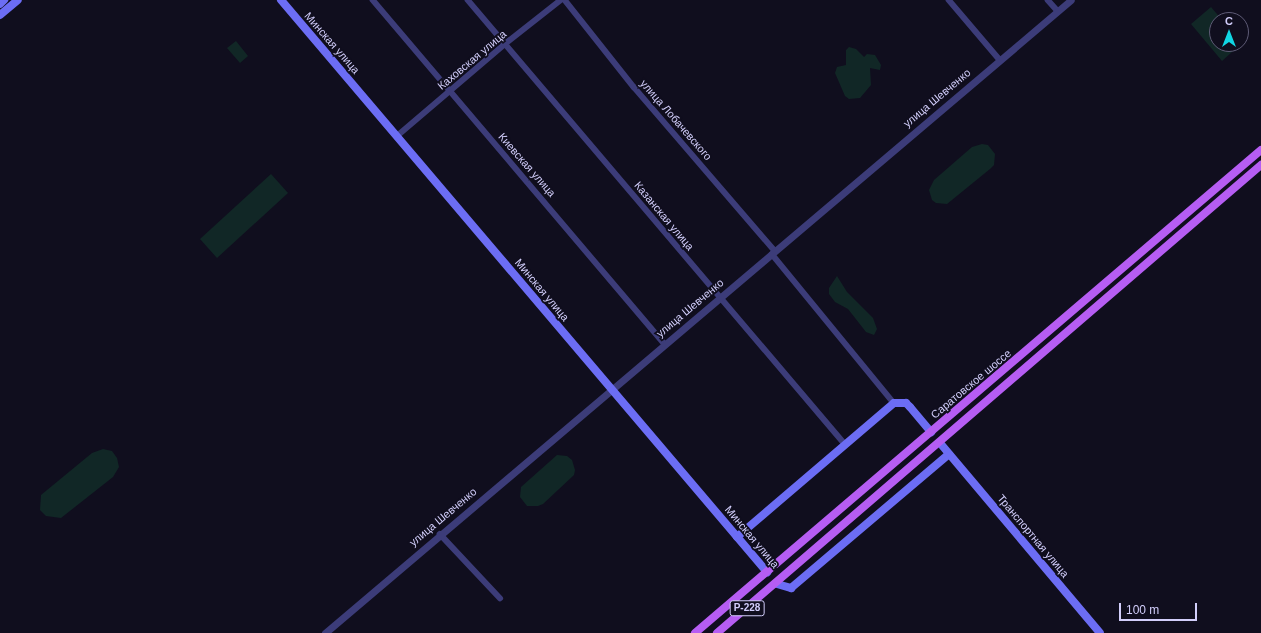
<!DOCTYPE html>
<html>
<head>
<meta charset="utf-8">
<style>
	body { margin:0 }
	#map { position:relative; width:1261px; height:633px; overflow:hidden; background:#100e1e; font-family:Arial,sans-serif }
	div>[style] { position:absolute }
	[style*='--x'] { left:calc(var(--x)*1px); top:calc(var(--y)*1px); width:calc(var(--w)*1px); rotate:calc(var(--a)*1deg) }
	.green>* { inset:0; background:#112726 }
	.minor>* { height:5.5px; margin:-2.75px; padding:0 2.75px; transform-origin:2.75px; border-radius:2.75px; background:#3c3c79 }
	.tertiary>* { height:7px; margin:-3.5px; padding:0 3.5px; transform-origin:3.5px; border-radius:3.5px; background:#3c3c79 }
	.secondary>* { height:8px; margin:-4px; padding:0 4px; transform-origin:4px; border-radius:4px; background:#6c6df4 }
	.primary>* { height:8px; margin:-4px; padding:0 4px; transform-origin:4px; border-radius:4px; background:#b65df3 }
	span { translate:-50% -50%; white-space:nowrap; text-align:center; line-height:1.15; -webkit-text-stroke:3.5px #100e1e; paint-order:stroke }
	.shield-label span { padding:1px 3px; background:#100e1e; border:1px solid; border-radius:3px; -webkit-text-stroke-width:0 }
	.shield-label { font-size:10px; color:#d2cefb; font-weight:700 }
	.street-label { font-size:11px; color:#d2cefb }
	.north { position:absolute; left:1209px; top:12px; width:40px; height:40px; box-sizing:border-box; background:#100e1e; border:1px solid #5e5b76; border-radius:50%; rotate:0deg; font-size:11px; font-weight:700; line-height:16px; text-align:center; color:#d2cefb }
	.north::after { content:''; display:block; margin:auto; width:14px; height:18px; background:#11d6e4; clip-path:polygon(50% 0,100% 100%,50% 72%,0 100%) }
	.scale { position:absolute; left:1119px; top:603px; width:78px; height:18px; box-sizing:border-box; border:2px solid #d2cefb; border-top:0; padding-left:5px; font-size:12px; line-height:14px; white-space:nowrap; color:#d2cefb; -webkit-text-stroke:3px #100e1e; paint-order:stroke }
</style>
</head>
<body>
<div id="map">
	<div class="green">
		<div style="clip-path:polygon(1211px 7px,1222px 20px,1217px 20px,1217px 44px,1242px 43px,1222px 61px,1191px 24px)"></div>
		<div style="clip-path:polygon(236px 41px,248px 56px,240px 63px,227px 48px)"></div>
		<div style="clip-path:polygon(849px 47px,856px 49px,864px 57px,867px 54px,875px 55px,881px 65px,880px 70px,870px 68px,871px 85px,860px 98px,849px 99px,845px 96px,835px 73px,837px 67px,846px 65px,846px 50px)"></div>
		<div style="clip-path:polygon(982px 144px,988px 145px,995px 154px,994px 165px,990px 169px,947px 204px,936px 203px,932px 200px,929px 190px,934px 180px,972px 147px)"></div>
		<div style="clip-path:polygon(271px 174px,288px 193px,217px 258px,200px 239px)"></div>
		<div style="clip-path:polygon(837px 276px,847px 292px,873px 318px,877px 329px,874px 335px,866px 332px,848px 309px,835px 302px,829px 294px,829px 288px)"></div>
		<div style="clip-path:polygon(103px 449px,112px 451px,117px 458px,119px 467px,113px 477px,61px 518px,46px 516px,40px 510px,41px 495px,92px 453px)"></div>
		<div style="clip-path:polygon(557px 455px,567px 456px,572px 460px,575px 470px,574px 475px,543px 504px,538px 506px,527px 506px,520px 497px,521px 487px)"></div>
	</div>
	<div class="minor">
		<div style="--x:373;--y:0;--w:451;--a:49.7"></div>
		<div style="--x:468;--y:0;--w:582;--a:49.67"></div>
		<div style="--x:565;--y:0;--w:111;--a:51.6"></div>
		<div style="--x:634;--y:87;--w:216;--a:49.3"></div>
		<div style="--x:949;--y:0;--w:79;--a:49.6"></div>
		<div style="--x:1048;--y:0;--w:15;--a:48"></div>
		<div style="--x:397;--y:136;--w:142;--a:-40.4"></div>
		<div style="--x:505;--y:44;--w:71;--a:-38.2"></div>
		<div style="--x:772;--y:254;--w:193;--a:50.7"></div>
		<div style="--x:440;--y:534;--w:88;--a:46.8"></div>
	</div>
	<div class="tertiary">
		<div style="--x:325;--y:633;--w:978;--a:-40.32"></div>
	</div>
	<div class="secondary">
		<div style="--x:281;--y:0;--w:751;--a:49.65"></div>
		<div style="--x:0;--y:4;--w:6;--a:-45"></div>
		<div style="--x:0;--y:15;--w:23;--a:-40"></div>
		<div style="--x:940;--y:443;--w:248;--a:49.9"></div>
		<div style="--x:737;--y:537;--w:206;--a:-40.5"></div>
		<div style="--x:894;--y:403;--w:12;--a:0"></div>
		<div style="--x:906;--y:403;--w:6;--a:45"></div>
		<div style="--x:910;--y:407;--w:33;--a:50"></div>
		<div style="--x:777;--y:584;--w:15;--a:16"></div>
		<div style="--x:791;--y:588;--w:207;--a:-40.3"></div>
	</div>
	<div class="primary">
		<div style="--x:695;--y:633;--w:744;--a:-40.48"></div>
		<div style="--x:717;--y:633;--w:718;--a:-40.71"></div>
	</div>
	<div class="shield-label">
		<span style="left:747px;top:608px">Р-228</span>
	</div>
	<div class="street-label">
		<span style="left:332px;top:43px;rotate:49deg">Минская улица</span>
		<span style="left:472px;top:60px;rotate:-40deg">Каховская улица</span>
		<span style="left:937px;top:98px;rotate:-40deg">улица Шевченко</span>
		<span style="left:676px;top:120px;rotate:49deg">улица Лобачевского</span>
		<span style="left:527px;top:165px;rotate:49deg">Киевская улица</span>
		<span style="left:664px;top:216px;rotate:50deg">Казанская улица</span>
		<span style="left:542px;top:290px;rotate:50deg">Минская улица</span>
		<span style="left:690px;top:308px;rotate:-40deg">улица Шевченко</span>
		<span style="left:971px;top:384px;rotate:-40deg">Саратовское шоссе</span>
		<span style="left:443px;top:517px;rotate:-40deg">улица Шевченко</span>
		<span style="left:1033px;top:536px;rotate:50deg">Транспортная улица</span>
		<span style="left:752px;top:537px;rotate:50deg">Минская улица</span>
	</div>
	<div class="north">С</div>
	<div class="scale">100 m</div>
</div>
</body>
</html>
